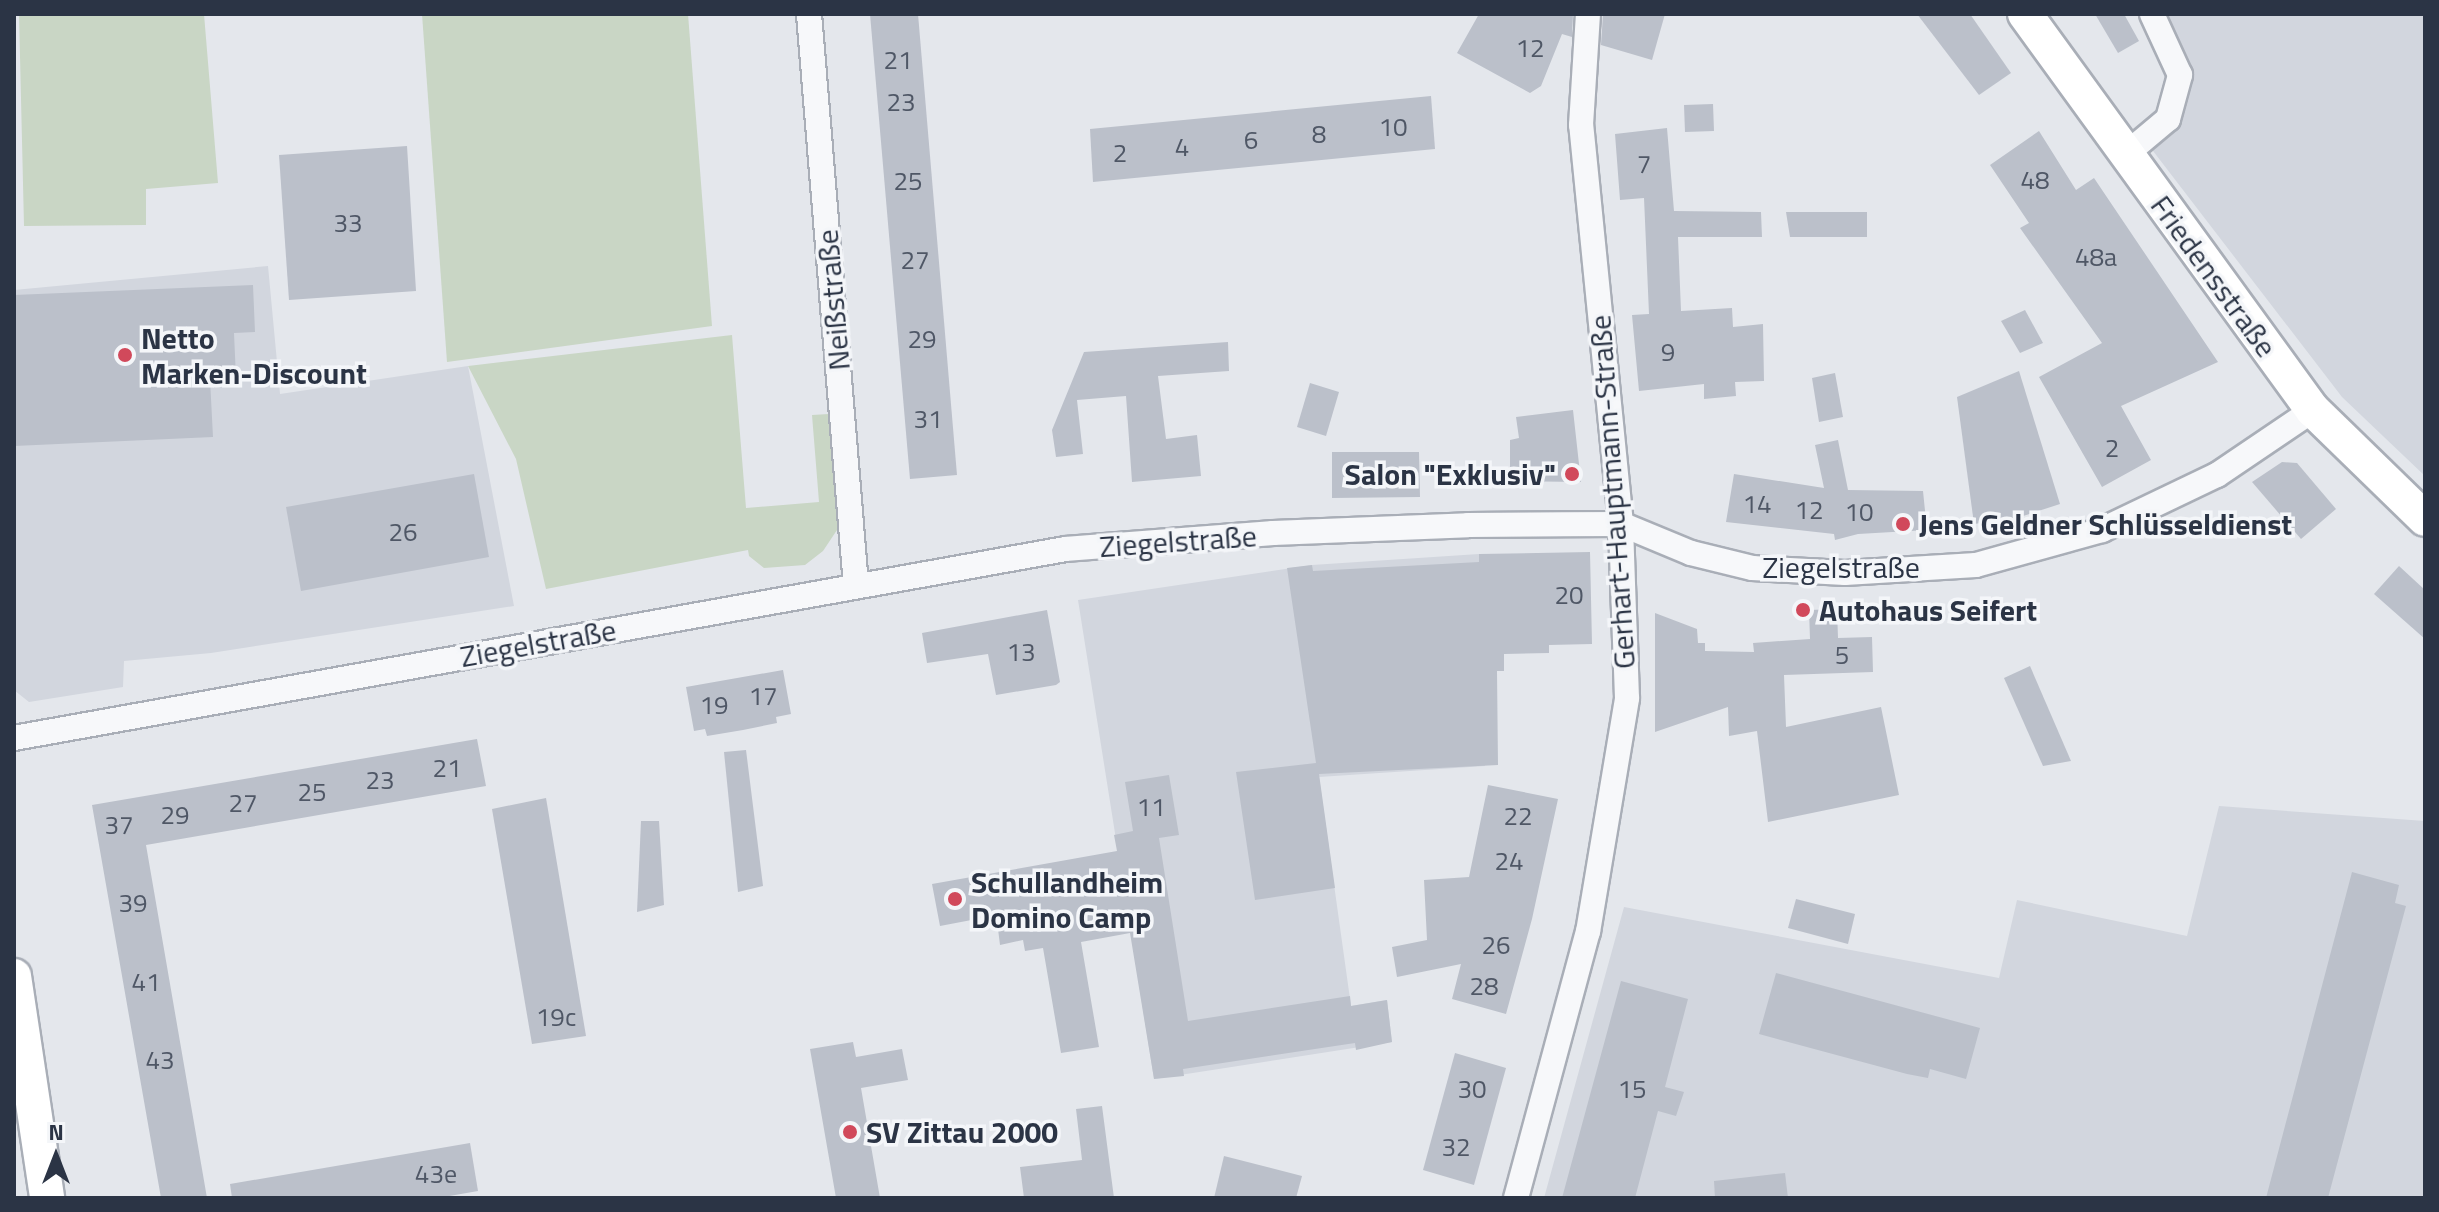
<!DOCTYPE html>
<html>
<head>
<meta charset="utf-8">
<style>
	body { margin:0 }
	#map { position:relative; width:2439px; height:1212px; overflow:hidden; background:#e4e7ec; font-family:"Titillium Web",sans-serif }
	div>[style] { position:absolute }
	[style*='--x'] { left:calc(var(--x)*1px); top:calc(var(--y)*1px); width:calc(var(--w)*1px); rotate:calc(var(--a)*1deg) }
	.built>* { inset:0; background:#d2d6de }
	.green>* { inset:0; background:#c9d6c5 }
	.building>* { inset:0; background:#bbc0ca }
	.roads { filter:drop-shadow(2px 0 #a9aeb7) drop-shadow(-2px 0 #a9aeb7) drop-shadow(0 2px #a9aeb7) drop-shadow(0 -2px #a9aeb7) }
	.street>* { height:24px; margin:-12px; padding:0 12px; transform-origin:12px; border-radius:12px; background:#f7f8fa }
	.secondary>* { height:34px; margin:-17px; padding:0 17px; transform-origin:17px; border-radius:17px; background:#fff }
	.dots>* { width:22px; height:22px; translate:-50% -50%; box-sizing:border-box; border:4px solid #f4f6f9; border-radius:50% }
	span { translate:-50% -50%; white-space:nowrap; text-align:center; line-height:1.15; -webkit-text-stroke:7px #f4f6f9; paint-order:stroke }
	.number-label { font-size:26px; color:#4f5766 }
	.number-label span { -webkit-text-stroke-width:0 }
	.street-label { font-size:30px; color:#2b3445 }
	.poi-label { font-size:30px; color:#2b3445; font-weight:700 }
	.left { translate:0 -50%; text-align:left }
	.right { translate:-100% -50%; text-align:right }
	.frame { position:absolute; inset:0; border:16px solid #2b3445; pointer-events:none }
	.north { position:absolute; left:16px; top:1116px; width:80px; height:80px; -webkit-text-stroke:6px #f4f6f9; paint-order:stroke; rotate:0deg; font-size:22px; font-weight:700; line-height:32px; text-align:center; color:#2b3445 }
	.north::after { content:''; display:block; margin:auto; width:28px; height:36px; background:#2b3445; clip-path:polygon(50% 0,100% 100%,50% 72%,0 100%) }
</style>
</head>
<body>
<div id="map">
	<div class="built">
		<div style="clip-path:polygon(2157px 14px,2425px 14px,2425px 476px,2342px 397px,2150px 147px,2176px 117px)"></div>
		<div style="clip-path:polygon(268px 266px,280px 394px,468px 366px,514px 606px,211px 653px,124px 661px,123px 687px,29px 702px,14px 690px,14px 290px)"></div>
		<div style="clip-path:polygon(1479px 554px,1485px 766px,1319px 777px,1351px 1006px,1387px 1000px,1392px 1042px,1154px 1079px,1078px 600px,1312px 565px)"></div>
		<div style="clip-path:polygon(2219px 806px,2425px 821px,2425px 1198px,1544px 1198px,1624px 907px,1999px 978px,2017px 900px,2187px 936px)"></div>
	</div>
	<div class="green">
		<div style="clip-path:polygon(19px 14px,204px 14px,218px 183px,146px 189px,146px 225px,24px 226px)"></div>
		<div style="clip-path:polygon(422px 14px,688px 14px,712px 326px,447px 362px)"></div>
		<div style="clip-path:polygon(732px 335px,746px 508px,819px 502px,812px 415px,829px 414px,839px 527px,823px 551px,805px 565px,764px 568px,749px 556px,748px 550px,546px 589px,516px 459px,468px 366px)"></div>
	</div>
	<div class="building">
		<div style="clip-path:polygon(870px 14px,918px 14px,957px 475px,910px 479px)"></div>
		<div style="clip-path:polygon(1479px 14px,1573px 14px,1572px 37px,1562px 34px,1541px 86px,1530px 93px,1457px 53px)"></div>
		<div style="clip-path:polygon(1603px 14px,1665px 14px,1652px 60px,1601px 45px)"></div>
		<div style="clip-path:polygon(1917px 14px,1970px 14px,2011px 73px,1979px 95px)"></div>
		<div style="clip-path:polygon(2095px 14px,2124px 14px,2139px 41px,2118px 53px)"></div>
		<div style="clip-path:polygon(1431px 96px,1435px 149px,1093px 182px,1090px 129px)"></div>
		<div style="clip-path:polygon(1713px 104px,1714px 131px,1685px 132px,1684px 105px)"></div>
		<div style="clip-path:polygon(1667px 128px,1674px 211px,1761px 212px,1762px 237px,1678px 237px,1681px 311px,1732px 308px,1733px 327px,1763px 324px,1764px 381px,1735px 382px,1736px 396px,1704px 399px,1704px 384px,1639px 391px,1632px 315px,1649px 314px,1644px 198px,1620px 200px,1615px 134px)"></div>
		<div style="clip-path:polygon(2039px 131px,2076px 190px,2094px 178px,2218px 362px,2121px 406px,2151px 460px,2102px 487px,2039px 377px,2102px 343px,2020px 228px,2029px 223px,1990px 165px)"></div>
		<div style="clip-path:polygon(407px 146px,416px 291px,289px 300px,279px 155px)"></div>
		<div style="clip-path:polygon(1786px 212px,1867px 212px,1867px 237px,1790px 237px)"></div>
		<div style="clip-path:polygon(253px 285px,255px 332px,234px 333px,236px 378px,210px 379px,213px 437px,14px 446px,14px 295px)"></div>
		<div style="clip-path:polygon(2025px 310px,2043px 343px,2020px 353px,2001px 321px)"></div>
		<div style="clip-path:polygon(1228px 342px,1229px 371px,1158px 376px,1166px 439px,1197px 435px,1201px 476px,1132px 482px,1126px 396px,1077px 400px,1083px 454px,1056px 457px,1052px 430px,1084px 352px)"></div>
		<div style="clip-path:polygon(2019px 371px,2060px 504px,2017px 518px,1974px 524px,1957px 397px)"></div>
		<div style="clip-path:polygon(1835px 373px,1843px 417px,1819px 422px,1812px 378px)"></div>
		<div style="clip-path:polygon(1310px 383px,1339px 392px,1326px 436px,1297px 427px)"></div>
		<div style="clip-path:polygon(1573px 410px,1581px 482px,1510px 481px,1510px 440px,1519px 438px,1516px 417px)"></div>
		<div style="clip-path:polygon(1838px 440px,1848px 490px,1923px 491px,1927px 530px,1858px 534px,1835px 540px,1834px 534px,1726px 522px,1734px 474px,1824px 488px,1815px 445px)"></div>
		<div style="clip-path:polygon(1332px 452px,1419px 452px,1420px 497px,1332px 498px)"></div>
		<div style="clip-path:polygon(2282px 462px,2297px 463px,2336px 509px,2301px 539px,2252px 482px)"></div>
		<div style="clip-path:polygon(474px 474px,489px 557px,301px 591px,286px 507px)"></div>
		<div style="clip-path:polygon(1590px 552px,1592px 644px,1549px 645px,1549px 653px,1504px 654px,1504px 671px,1497px 671px,1498px 765px,1319px 774px,1335px 888px,1255px 900px,1236px 772px,1316px 763px,1287px 568px,1312px 565px,1313px 571px,1479px 562px,1479px 554px)"></div>
		<div style="clip-path:polygon(2399px 566px,2425px 590px,2425px 639px,2374px 594px)"></div>
		<div style="clip-path:polygon(1837px 609px,1838px 638px,1872px 637px,1873px 672px,1784px 675px,1786px 727px,1881px 707px,1899px 795px,1768px 822px,1757px 731px,1729px 736px,1728px 707px,1655px 732px,1655px 613px,1697px 629px,1698px 643px,1705px 643px,1705px 651px,1754px 652px,1753px 643px,1810px 639px,1809px 610px)"></div>
		<div style="clip-path:polygon(1047px 610px,1060px 682px,1056px 685px,996px 695px,988px 654px,927px 663px,922px 633px)"></div>
		<div style="clip-path:polygon(2030px 666px,2071px 761px,2043px 766px,2004px 678px)"></div>
		<div style="clip-path:polygon(783px 670px,791px 714px,776px 717px,777px 723px,743px 730px,707px 736px,705px 729px,694px 731px,686px 687px)"></div>
		<div style="clip-path:polygon(477px 739px,486px 786px,146px 845px,207px 1198px,161px 1198px,92px 805px)"></div>
		<div style="clip-path:polygon(746px 750px,763px 886px,738px 892px,724px 752px)"></div>
		<div style="clip-path:polygon(1169px 775px,1179px 835px,1159px 838px,1188px 1021px,1350px 996px,1351px 1006px,1387px 1000px,1392px 1042px,1356px 1050px,1355px 1043px,1183px 1069px,1184px 1076px,1154px 1079px,1130px 933px,1081px 942px,1099px 1047px,1061px 1053px,1043px 948px,1025px 951px,1023px 940px,1000px 945px,998px 929px,988px 927px,982px 918px,940px 926px,932px 884px,1117px 851px,1114px 835px,1133px 831px,1125px 782px)"></div>
		<div style="clip-path:polygon(1488px 785px,1558px 799px,1532px 919px,1506px 1014px,1452px 999px,1461px 964px,1397px 977px,1392px 947px,1427px 940px,1424px 880px,1469px 877px)"></div>
		<div style="clip-path:polygon(546px 798px,586px 1036px,532px 1044px,492px 809px)"></div>
		<div style="clip-path:polygon(641px 821px,659px 821px,664px 905px,637px 912px)"></div>
		<div style="clip-path:polygon(2352px 872px,2399px 885px,2395px 903px,2406px 906px,2328px 1198px,2266px 1198px)"></div>
		<div style="clip-path:polygon(1796px 899px,1855px 914px,1848px 944px,1788px 928px)"></div>
		<div style="clip-path:polygon(1776px 973px,1980px 1028px,1966px 1079px,1930px 1069px,1928px 1078px,1907px 1074px,1759px 1034px)"></div>
		<div style="clip-path:polygon(1621px 981px,1688px 999px,1665px 1087px,1684px 1092px,1676px 1116px,1658px 1111px,1635px 1198px,1562px 1198px)"></div>
		<div style="clip-path:polygon(853px 1042px,856px 1057px,902px 1049px,908px 1080px,861px 1088px,880px 1198px,836px 1198px,810px 1049px)"></div>
		<div style="clip-path:polygon(1455px 1053px,1506px 1068px,1474px 1185px,1423px 1170px)"></div>
		<div style="clip-path:polygon(1102px 1106px,1114px 1198px,1024px 1198px,1020px 1167px,1082px 1160px,1076px 1109px)"></div>
		<div style="clip-path:polygon(470px 1143px,478px 1191px,438px 1198px,232px 1198px,230px 1184px)"></div>
		<div style="clip-path:polygon(1224px 1156px,1302px 1176px,1296px 1198px,1214px 1198px)"></div>
		<div style="clip-path:polygon(1785px 1173px,1788px 1198px,1715px 1198px,1714px 1181px)"></div>
	</div>
	<div class="roads">
		<div class="street">
			<div style="--x:809;--y:14;--w:574;--a:85.3"></div>
			<div style="--x:2125;--y:155;--w:56;--a:-39.9"></div>
			<div style="--x:2168;--y:119;--w:46;--a:-74.7"></div>
			<div style="--x:2180;--y:75;--w:67;--a:-114.7"></div>
			<div style="--x:14;--y:738;--w:1068;--a:-10.19"></div>
			<div style="--x:1065;--y:549;--w:209;--a:-4.4"></div>
			<div style="--x:1273;--y:533;--w:195;--a:-2.3"></div>
			<div style="--x:1468;--y:525;--w:153;--a:-0.4"></div>
			<div style="--x:1621;--y:524;--w:76;--a:22.5"></div>
			<div style="--x:1691;--y:553;--w:63;--a:13.8"></div>
			<div style="--x:1752;--y:568;--w:93;--a:3.1"></div>
			<div style="--x:1845;--y:573;--w:131;--a:-3.5"></div>
			<div style="--x:1976;--y:565;--w:131;--a:-15.5"></div>
			<div style="--x:2102;--y:530;--w:127;--a:-25.6"></div>
			<div style="--x:2217;--y:475;--w:116;--a:-34.1"></div>
			<div style="--x:1516;--y:1198;--w:276;--a:-74.9"></div>
			<div style="--x:1588;--y:932;--w:237;--a:-80.5"></div>
			<div style="--x:1627;--y:698;--w:174;--a:-92"></div>
			<div style="--x:1621;--y:524;--w:401;--a:-95.7"></div>
			<div style="--x:1581;--y:125;--w:111;--a:-86.4"></div>
		</div>
		<div class="secondary">
			<div style="--x:2025;--y:14;--w:490;--a:54"></div>
			<div style="--x:2313;--y:410;--w:156;--a:44.2"></div>
			<div style="--x:14;--y:976;--w:224;--a:81.5"></div>
		</div>
	</div>
	<div class="dots">
		<div style="left:125px;top:355px;background:#d1495b"></div>
		<div style="left:1572px;top:474px;background:#d1495b"></div>
		<div style="left:1903px;top:524px;background:#d1495b"></div>
		<div style="left:1803px;top:610px;background:#d1495b"></div>
		<div style="left:955px;top:899px;background:#d1495b"></div>
		<div style="left:850px;top:1132px;background:#d1495b"></div>
	</div>
	<div class="number-label">
		<span style="left:1530px;top:48px">12</span>
		<span style="left:898px;top:60px">21</span>
		<span style="left:901px;top:102px">23</span>
		<span style="left:1393px;top:127px">10</span>
		<span style="left:1319px;top:134px">8</span>
		<span style="left:1251px;top:140px">6</span>
		<span style="left:1182px;top:147px">4</span>
		<span style="left:1120px;top:153px">2</span>
		<span style="left:1644px;top:164px">7</span>
		<span style="left:2035px;top:180px">48</span>
		<span style="left:908px;top:181px">25</span>
		<span style="left:348px;top:223px">33</span>
		<span style="left:2096px;top:257px">48a</span>
		<span style="left:915px;top:260px">27</span>
		<span style="left:922px;top:339px">29</span>
		<span style="left:1668px;top:352px">9</span>
		<span style="left:928px;top:419px">31</span>
		<span style="left:2112px;top:448px">2</span>
		<span style="left:1757px;top:504px">14</span>
		<span style="left:1809px;top:510px">12</span>
		<span style="left:1859px;top:512px">10</span>
		<span style="left:403px;top:532px">26</span>
		<span style="left:1569px;top:595px">20</span>
		<span style="left:1021px;top:652px">13</span>
		<span style="left:1842px;top:655px">5</span>
		<span style="left:763px;top:696px">17</span>
		<span style="left:714px;top:705px">19</span>
		<span style="left:447px;top:768px">21</span>
		<span style="left:380px;top:780px">23</span>
		<span style="left:312px;top:792px">25</span>
		<span style="left:243px;top:803px">27</span>
		<span style="left:1151px;top:807px">11</span>
		<span style="left:175px;top:815px">29</span>
		<span style="left:1518px;top:816px">22</span>
		<span style="left:119px;top:825px">37</span>
		<span style="left:1509px;top:861px">24</span>
		<span style="left:133px;top:903px">39</span>
		<span style="left:1496px;top:945px">26</span>
		<span style="left:146px;top:982px">41</span>
		<span style="left:1484px;top:986px">28</span>
		<span style="left:556px;top:1017px">19c</span>
		<span style="left:160px;top:1060px">43</span>
		<span style="left:1472px;top:1089px">30</span>
		<span style="left:1632px;top:1089px">15</span>
		<span style="left:1456px;top:1147px">32</span>
		<span style="left:436px;top:1174px">43e</span>
	</div>
	<div class="street-label">
		<span style="left:2214px;top:276px;rotate:54deg">Friedensstraße</span>
		<span style="left:833px;top:300px;rotate:-95deg">Neißstraße</span>
		<span style="left:1612px;top:492px;rotate:-94deg">Gerhart-Hauptmann-Straße</span>
		<span style="left:1178px;top:541px;rotate:-4deg">Ziegelstraße</span>
		<span style="left:1841px;top:567px">Ziegelstraße</span>
		<span style="left:538px;top:643px;rotate:-10deg">Ziegelstraße</span>
	</div>
	<div class="poi-label">
		<span class="left" style="left:141px;top:355px">Netto<br>Marken-Discount</span>
		<span class="right" style="left:1556px;top:474px">Salon "Exklusiv"</span>
		<span class="left" style="left:1919px;top:524px">Jens Geldner Schlüsseldienst</span>
		<span class="left" style="left:1819px;top:610px">Autohaus Seifert</span>
		<span class="left" style="left:971px;top:899px">Schullandheim<br>Domino Camp</span>
		<span class="left" style="left:866px;top:1132px">SV Zittau 2000</span>
	</div>
	<div class="frame"></div>
	<div class="north">N</div>
</div>
</body>
</html>
